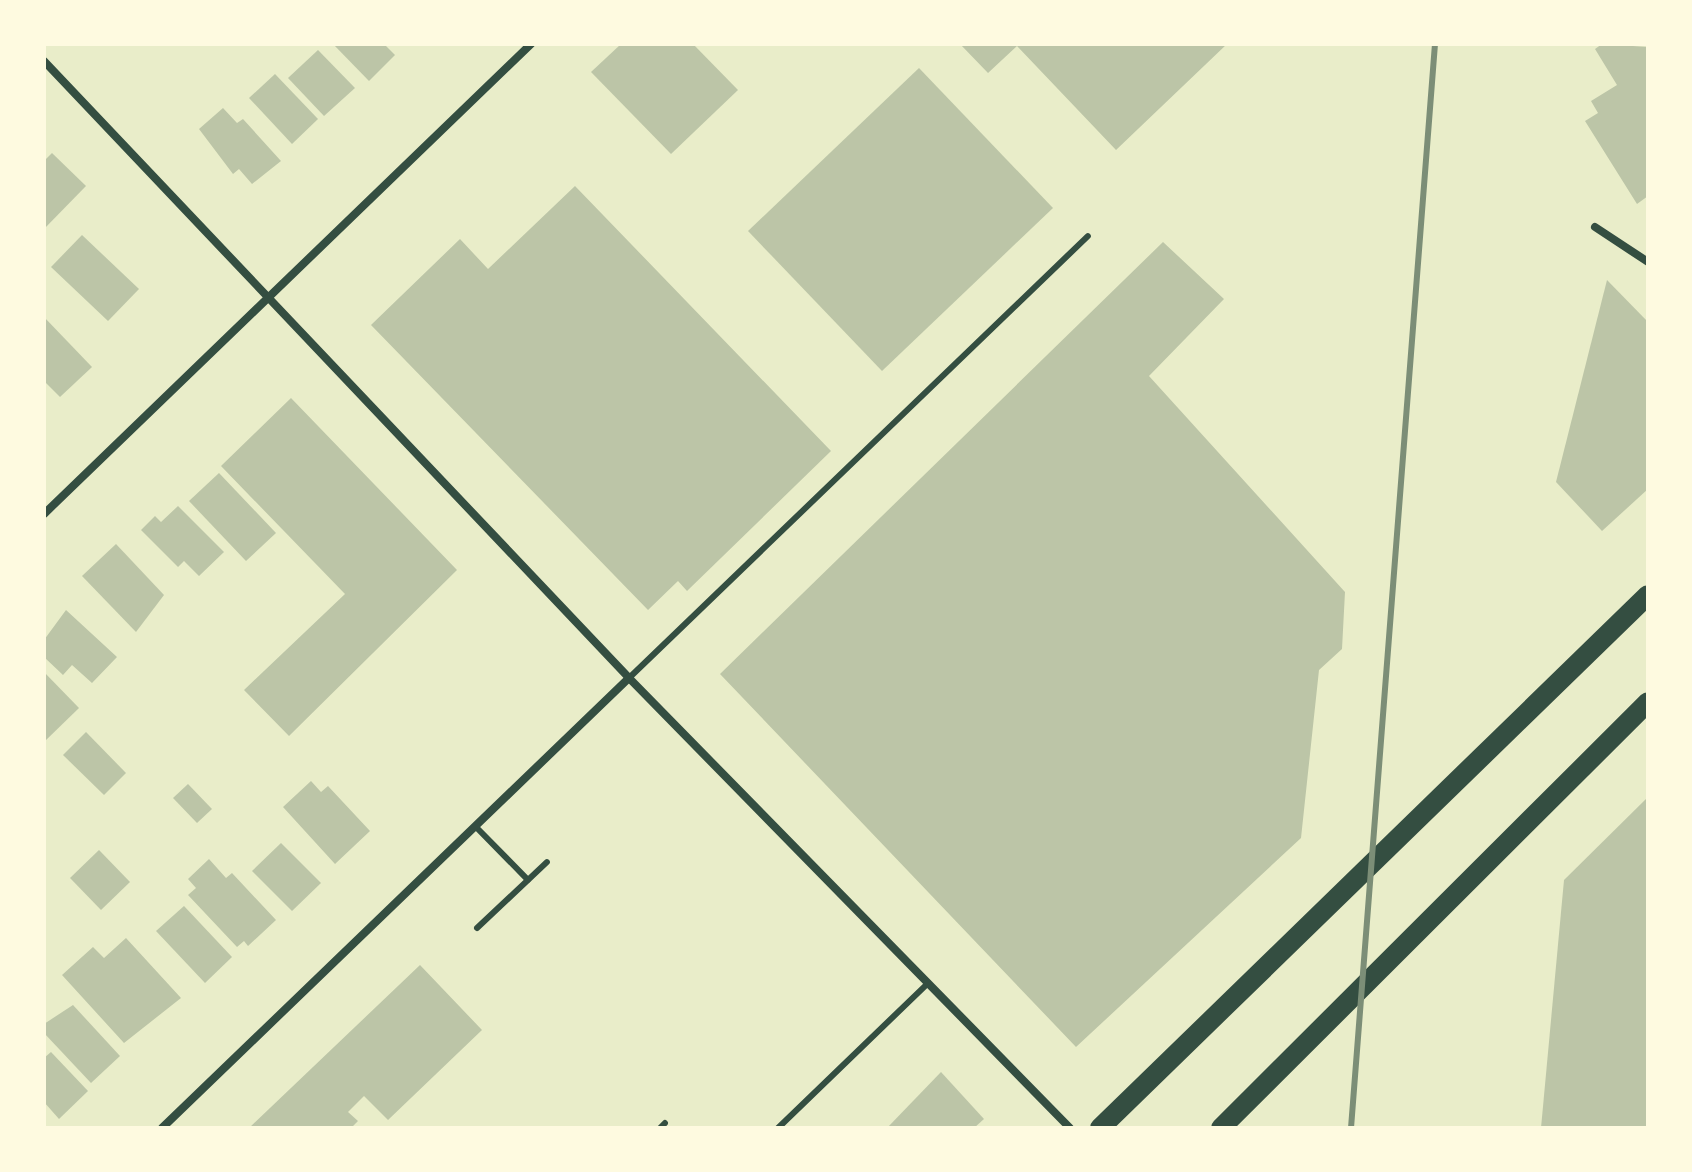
<!DOCTYPE html>
<html>
<head>
<meta charset="utf-8">
<style>
	body { margin:0 }
	#map { position:relative; width:1692px; height:1172px; overflow:hidden; background:#e9edc9; font-family:"Archivo Narrow",sans-serif }
	div>[style] { position:absolute }
	[style*='--x'] { left:calc(var(--x)*1px); top:calc(var(--y)*1px); width:calc(var(--w)*1px); rotate:calc(var(--a)*1deg) }
	.building>* { inset:0; background:#bcc5a7 }
	.service>* { height:6px; margin:-3px; padding:0 3px; transform-origin:3px; border-radius:3px; background:#344e41 }
	.minor>* { height:8px; margin:-4px; padding:0 4px; transform-origin:4px; border-radius:4px; background:#344e41 }
	.primary>* { height:20px; margin:-10px; padding:0 10px; transform-origin:10px; border-radius:10px; background:#344e41 }
	.rail>* { height:6px; margin:-3px; padding:0 3px; transform-origin:3px; border-radius:3px; background:#7c8e77 }
	span { translate:-50% -50%; white-space:nowrap; text-align:center; line-height:1.15; -webkit-text-stroke:8px #fefae0; paint-order:stroke }
	.frame { position:absolute; inset:0; border:46px solid #fefae0; pointer-events:none }
</style>
</head>
<body>
<div id="map">
	<div class="building">
		<div style="clip-path:polygon(333px 44px,384px 44px,395px 55px,369px 81px)"></div>
		<div style="clip-path:polygon(621px 44px,693px 44px,738px 90px,671px 154px,591px 72px)"></div>
		<div style="clip-path:polygon(960px 44px,1227px 44px,1116px 150px,1017px 46px,988px 73px)"></div>
		<div style="clip-path:polygon(1602px 44px,1648px 47px,1648px 196px,1637px 204px,1585px 121px,1598px 113px,1591px 101px,1617px 85px,1595px 49px)"></div>
		<div style="clip-path:polygon(318px 50px,355px 88px,324px 116px,288px 78px)"></div>
		<div style="clip-path:polygon(919px 68px,1053px 208px,882px 371px,748px 231px)"></div>
		<div style="clip-path:polygon(275px 74px,318px 119px,292px 144px,249px 98px)"></div>
		<div style="clip-path:polygon(223px 108px,237px 123px,243px 119px,281px 161px,252px 184px,239px 169px,233px 174px,199px 129px)"></div>
		<div style="clip-path:polygon(52px 153px,86px 186px,44px 229px,44px 161px)"></div>
		<div style="clip-path:polygon(575px 186px,831px 451px,687px 591px,678px 581px,648px 610px,371px 325px,460px 239px,488px 269px)"></div>
		<div style="clip-path:polygon(82px 235px,139px 289px,108px 321px,51px 267px)"></div>
		<div style="clip-path:polygon(1163px 242px,1224px 299px,1149px 376px,1345px 592px,1342px 649px,1319px 670px,1301px 838px,1076px 1047px,720px 674px)"></div>
		<div style="clip-path:polygon(1607px 280px,1648px 322px,1648px 489px,1602px 531px,1556px 482px)"></div>
		<div style="clip-path:polygon(44px 317px,92px 367px,60px 397px,44px 381px)"></div>
		<div style="clip-path:polygon(291px 398px,457px 570px,289px 736px,244px 690px,345px 594px,221px 466px)"></div>
		<div style="clip-path:polygon(219px 473px,276px 533px,246px 561px,189px 501px)"></div>
		<div style="clip-path:polygon(178px 506px,224px 552px,199px 576px,184px 561px,178px 567px,141px 530px,155px 516px,161px 522px)"></div>
		<div style="clip-path:polygon(116px 544px,164px 595px,136px 632px,82px 576px)"></div>
		<div style="clip-path:polygon(66px 610px,117px 657px,92px 683px,72px 665px,63px 675px,44px 657px,44px 640px)"></div>
		<div style="clip-path:polygon(44px 672px,79px 708px,44px 742px)"></div>
		<div style="clip-path:polygon(86px 732px,126px 773px,104px 795px,63px 755px)"></div>
		<div style="clip-path:polygon(311px 781px,321px 792px,328px 786px,370px 831px,335px 864px,283px 807px)"></div>
		<div style="clip-path:polygon(188px 784px,212px 809px,197px 823px,173px 798px)"></div>
		<div style="clip-path:polygon(1648px 797px,1648px 1128px,1541px 1128px,1564px 880px)"></div>
		<div style="clip-path:polygon(281px 843px,321px 883px,292px 911px,252px 871px)"></div>
		<div style="clip-path:polygon(99px 850px,130px 882px,101px 910px,70px 878px)"></div>
		<div style="clip-path:polygon(209px 859px,226px 878px,232px 873px,276px 920px,248px 946px,244px 941px,237px 947px,188px 895px,196px 888px,188px 879px)"></div>
		<div style="clip-path:polygon(184px 906px,232px 957px,205px 983px,156px 931px)"></div>
		<div style="clip-path:polygon(126px 938px,181px 998px,124px 1043px,62px 975px,93px 947px,104px 958px)"></div>
		<div style="clip-path:polygon(420px 965px,482px 1030px,388px 1120px,364px 1096px,348px 1112px,358px 1121px,351px 1128px,249px 1128px)"></div>
		<div style="clip-path:polygon(73px 1005px,120px 1056px,91px 1083px,44px 1033px,44px 1024px)"></div>
		<div style="clip-path:polygon(51px 1052px,88px 1091px,59px 1119px,44px 1102px,44px 1058px)"></div>
		<div style="clip-path:polygon(941px 1072px,984px 1119px,974px 1128px,887px 1128px)"></div>
	</div>
	<div class="service">
		<div style="--x:629;--y:678;--w:637;--a:-43.92"></div>
		<div style="--x:476;--y:827;--w:74;--a:45.5"></div>
		<div style="--x:477;--y:928;--w:96;--a:-43.3"></div>
		<div style="--x:660;--y:1128;--w:7;--a:-45"></div>
		<div style="--x:778;--y:1128;--w:209;--a:-44"></div>
	</div>
	<div class="minor">
		<div style="--x:44;--y:61;--w:850;--a:46.52"></div>
		<div style="--x:629;--y:678;--w:630;--a:45.58"></div>
		<div style="--x:1595;--y:227;--w:64;--a:33.4"></div>
		<div style="--x:44;--y:514;--w:677;--a:-43.98"></div>
		<div style="--x:162;--y:1128;--w:649;--a:-43.94"></div>
	</div>
	<div class="primary">
		<div style="--x:1100;--y:1128;--w:764;--a:-44.21"></div>
		<div style="--x:1221;--y:1128;--w:603;--a:-44.93"></div>
	</div>
	<div class="rail">
		<div style="--x:1351;--y:1128;--w:1087;--a:-85.57"></div>
	</div>
	<div class="frame"></div>
</div>
</body>
</html>
